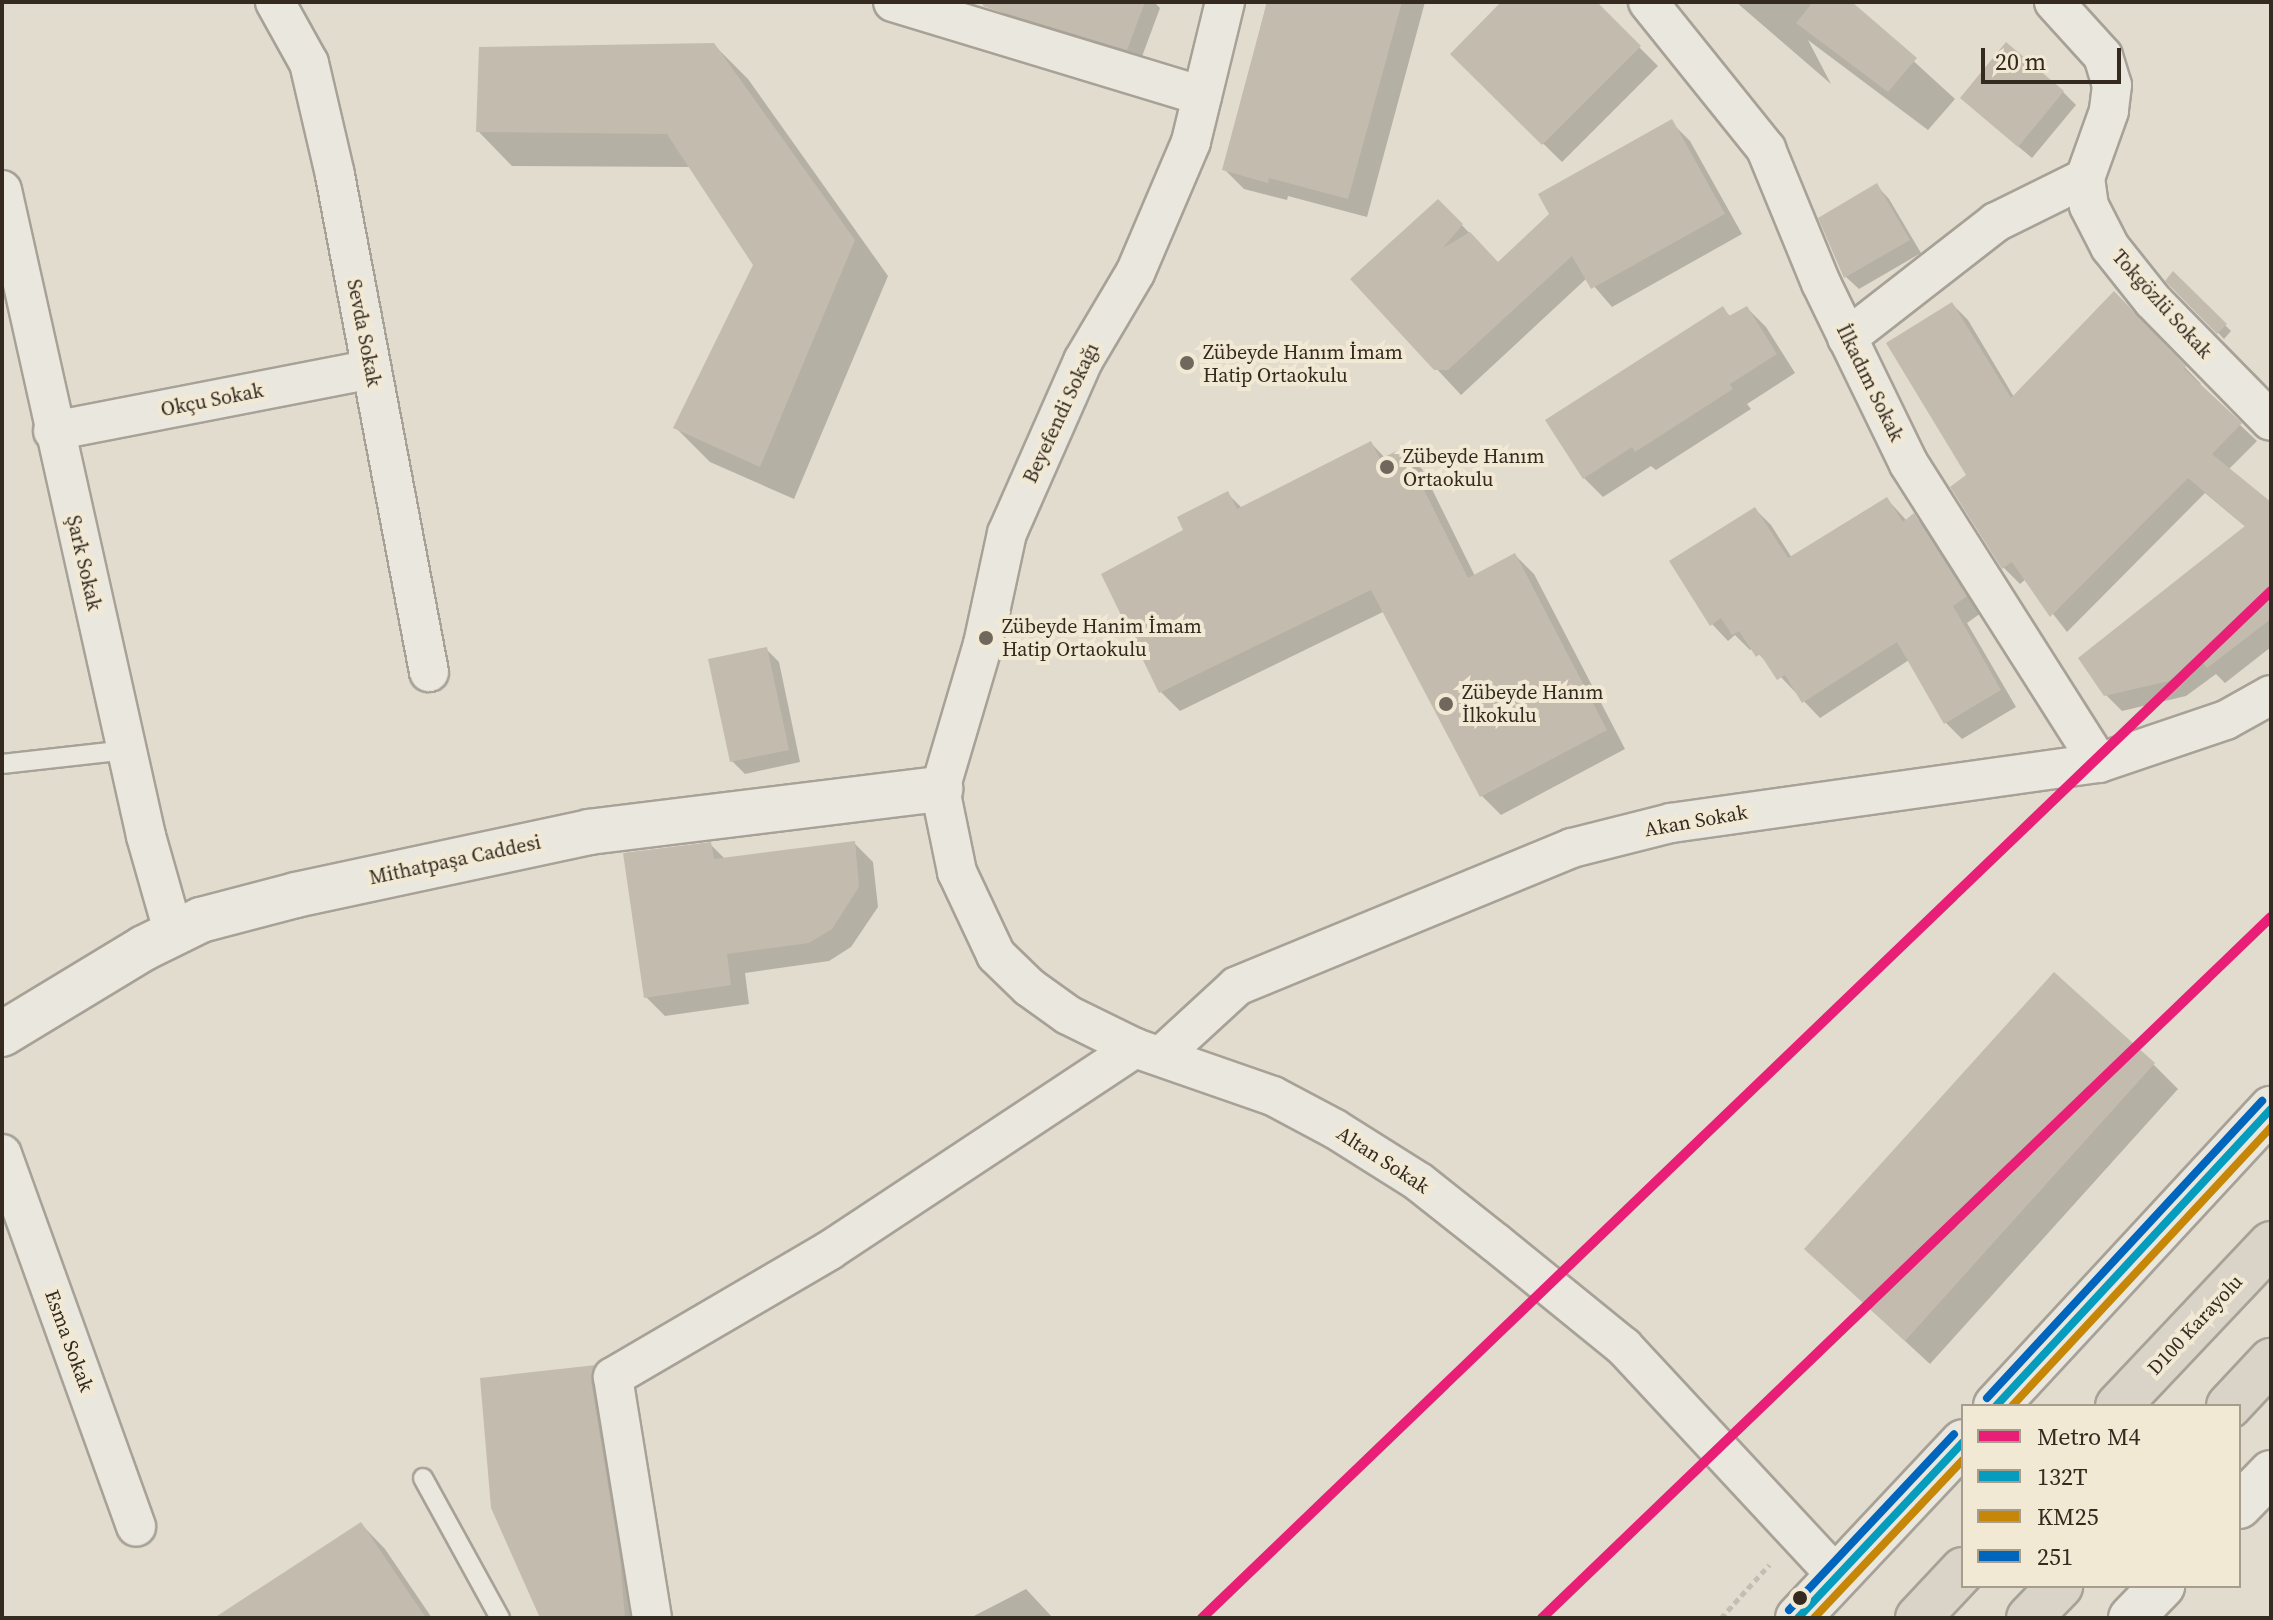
<!DOCTYPE html>
<html>
<head>
<meta charset="utf-8">
<style>
	body { margin:0 }
	#map { position:relative; width:2273px; height:1620px; overflow:hidden; background:#e1dcce; font-family:"Source Serif 4",serif }
	div>[style] { position:absolute }
	[style*='--x'] { left:calc(var(--x)*1px); top:calc(var(--y)*1px); width:calc(var(--w)*1px); rotate:calc(var(--a)*1deg) }
	.shadow>* { inset:0; background:#0003 }
	.building>* { inset:0; background:#c4bbaf }
	.path>* { height:5px; margin-top:-2.5px; transform-origin:0; background:repeating-linear-gradient(90deg,#c2beb5 0 6px,transparent 0 10px) }
	.roads { filter:drop-shadow(2px 0 #a7a197) drop-shadow(-2px 0 #a7a197) drop-shadow(0 2px #a7a197) drop-shadow(0 -2px #a7a197) }
	.service>* { height:18px; margin:-9px; padding:0 9px; transform-origin:9px; border-radius:9px; background:#eae7de }
	.minor>* { height:38px; margin:-19px; padding:0 19px; transform-origin:19px; border-radius:19px; background:#eae7de }
	.tertiary>* { height:44px; margin:-22px; padding:0 22px; transform-origin:22px; border-radius:22px; background:#eae7de }
	.secondary>* { height:44px; margin:-22px; padding:0 22px; transform-origin:22px; border-radius:22px; background:#eae7de }
	.trunk>* { height:44px; margin:-22px; padding:0 22px; transform-origin:22px; border-radius:22px; background:#dad4c8 }
	.bus-1>* { height:8px; margin:-4px; padding:0 4px; transform-origin:4px; border-radius:4px; background:#059cbd }
	.bus-2>* { height:8px; margin:-4px; padding:0 4px; transform-origin:4px; border-radius:4px; background:#c68708 }
	.bus-3>* { height:8px; margin:-4px; padding:0 4px; transform-origin:4px; border-radius:4px; background:#0065bd }
	.metro-1>* { height:10px; margin:-5px; padding:0 5px; transform-origin:5px; border-radius:5px; background:#e91e76 }
	.dots>* { width:22px; height:22px; translate:-50% -50%; box-sizing:border-box; border:4px solid #f2e9d5; border-radius:50% }
	span { translate:-50% -50%; white-space:nowrap; text-align:center; line-height:1.15; -webkit-text-stroke:8px #f2e9d5; paint-order:stroke }
	.street-label { font-size:20px; color:#342a20 }
	.poi-label { font-size:20px; color:#342a20 }
	.left { translate:0 -50%; text-align:left }
	.frame { position:absolute; inset:0; border:4px solid #342a20; pointer-events:none }
	.legend { position:absolute; left:1961px; top:1404px; width:280px; height:184px; box-sizing:border-box; background:#f2e9d5; border:2px solid #a69d8d; margin:0; padding:10px 14px; list-style:none; font-size:24px; color:#342a20 }
	.legend li { display:flex; align-items:center; gap:16px; height:40px }
	.legend b { width:40px; border:2px solid #a69d8d }
	.scale { position:absolute; left:1981px; top:48px; width:140px; height:36px; box-sizing:border-box; border:4px solid #342a20; border-top:0; padding-left:10px; font-size:24px; line-height:28px; white-space:nowrap; color:#342a20; -webkit-text-stroke:6px #f2e9d5; paint-order:stroke }
</style>
</head>
<body>
<div id="map">
	<div class="shadow">
		<div style="clip-path:polygon(977px 2px,1154px 2px,1160px 8px,1140px 62px,1062px 38px)"></div>
		<div style="clip-path:polygon(1267px 2px,1425px 2px,1367px 217px,1288px 196px,1287px 200px,1244px 189px,1225px 170px)"></div>
		<div style="clip-path:polygon(1504px 2px,1594px 2px,1658px 66px,1562px 162px,1452px 54px)"></div>
		<div style="clip-path:polygon(1736px 2px,1849px 2px,1955px 99px,1928px 130px,1808px 40px,1831px 84px)"></div>
		<div style="clip-path:polygon(714px 45px,748px 79px,888px 276px,794px 499px,710px 462px,676px 428px,755px 265px,691px 167px,512px 166px,478px 131px)"></div>
		<div style="clip-path:polygon(2063px 92px,2076px 105px,2032px 158px,1975px 110px)"></div>
		<div style="clip-path:polygon(1671px 122px,1690px 141px,1742px 234px,1612px 307px,1587px 278px,1461px 395px,1353px 279px,1457px 220px,1499px 264px)"></div>
		<div style="clip-path:polygon(1877px 186px,1889px 199px,1921px 253px,1859px 289px,1846px 277px)"></div>
		<div style="clip-path:polygon(2173px 274px,2231px 331px,2224px 339px,2168px 280px)"></div>
		<div style="clip-path:polygon(2114px 294px,2201px 384px,2199px 386px,2257px 441px,2228px 470px,2271px 504px,2271px 647px,2225px 683px,2216px 674px,2186px 696px,2122px 711px,2105px 694px,2247px 528px,2205px 493px,2067px 632px,2026px 579px,2020px 584px,2004px 568px,1953px 488px,1969px 476px,1952px 304px,1968px 320px,2014px 397px)"></div>
		<div style="clip-path:polygon(1747px 308px,1766px 327px,1795px 373px,1747px 404px,1751px 409px,1656px 470px,1651px 466px,1603px 497px,1584px 478px,1723px 309px,1732px 318px)"></div>
		<div style="clip-path:polygon(1371px 443px,1386px 459px,1403px 450px,1422px 469px,1475px 576px,1515px 555px,1534px 574px,1625px 749px,1501px 815px,1482px 796px,1385px 611px,1180px 711px,1161px 692px,1186px 531px,1228px 494px,1242px 508px)"></div>
		<div style="clip-path:polygon(1887px 499px,1907px 521px,1914px 516px,1930px 532px,1981px 613px,1967px 623px,2016px 707px,1962px 739px,1945px 722px,1909px 660px,1820px 718px,1753px 648px,1750px 650px,1735px 635px,1728px 641px,1712px 624px,1755px 509px,1771px 525px,1792px 558px)"></div>
		<div style="clip-path:polygon(766px 649px,779px 662px,800px 762px,745px 774px,732px 761px)"></div>
		<div style="clip-path:polygon(854px 843px,873px 862px,878px 907px,851px 947px,829px 961px,745px 973px,749px 1004px,665px 1016px,646px 997px,710px 844px,726px 860px)"></div>
		<div style="clip-path:polygon(2153px 1064px,2178px 1089px,1930px 1364px,1832px 1274px)"></div>
		<div style="clip-path:polygon(595px 1367px,619px 1391px,647px 1618px,543px 1618px,493px 1508px)"></div>
		<div style="clip-path:polygon(361px 1524px,385px 1549px,432px 1618px,217px 1618px)"></div>
		<div style="clip-path:polygon(1026px 1589px,1053px 1618px,970px 1618px)"></div>
	</div>
	<div class="building">
		<div style="clip-path:polygon(984px 2px,1145px 2px,1127px 50px,988px 8px,983px 6px)"></div>
		<div style="clip-path:polygon(1267px 2px,1402px 2px,1348px 199px,1269px 178px,1268px 183px,1222px 170px)"></div>
		<div style="clip-path:polygon(1501px 2px,1597px 2px,1641px 46px,1542px 145px,1450px 54px)"></div>
		<div style="clip-path:polygon(1813px 2px,1852px 2px,1917px 58px,1888px 92px,1796px 23px)"></div>
		<div style="clip-path:polygon(2006px 42px,2064px 91px,2018px 147px,1960px 98px)"></div>
		<div style="clip-path:polygon(714px 43px,855px 240px,760px 467px,673px 428px,753px 265px,667px 134px,476px 132px,479px 47px)"></div>
		<div style="clip-path:polygon(1672px 119px,1725px 214px,1591px 289px,1572px 256px,1448px 370px,1434px 370px,1350px 279px,1438px 199px,1463px 224px,1443px 248px,1470px 232px,1498px 262px,1549px 214px,1538px 194px)"></div>
		<div style="clip-path:polygon(1877px 183px,1910px 240px,1844px 278px,1818px 218px)"></div>
		<div style="clip-path:polygon(2173px 271px,2227px 324px,2217px 334px,2165px 281px)"></div>
		<div style="clip-path:polygon(2114px 291px,2186px 366px,2184px 369px,2242px 423px,2212px 454px,2271px 502px,2271px 619px,2207px 668px,2199px 658px,2169px 681px,2104px 696px,2078px 658px,2245px 526px,2188px 478px,2050px 617px,2012px 562px,2002px 569px,1950px 487px,1966px 475px,1886px 343px,1952px 302px,2011px 398px)"></div>
		<div style="clip-path:polygon(1723px 306px,1729px 316px,1747px 306px,1777px 354px,1730px 384px,1733px 389px,1635px 452px,1632px 447px,1583px 479px,1545px 420px)"></div>
		<div style="clip-path:polygon(1371px 441px,1380px 459px,1403px 448px,1468px 578px,1515px 553px,1607px 730px,1480px 797px,1371px 590px,1159px 693px,1101px 574px,1183px 530px,1177px 517px,1228px 491px,1237px 509px)"></div>
		<div style="clip-path:polygon(1887px 497px,1903px 522px,1914px 513px,1967px 596px,1953px 606px,2001px 690px,1944px 724px,1897px 642px,1802px 703px,1785px 675px,1777px 680px,1760px 654px,1756px 657px,1739px 631px,1732px 635px,1721px 618px,1710px 626px,1669px 561px,1755px 507px,1788px 558px)"></div>
		<div style="clip-path:polygon(767px 647px,789px 750px,730px 762px,708px 659px)"></div>
		<div style="clip-path:polygon(855px 841px,859px 887px,832px 929px,809px 943px,727px 954px,731px 985px,644px 998px,623px 853px,711px 842px,714px 859px)"></div>
		<div style="clip-path:polygon(2054px 972px,2155px 1063px,1905px 1341px,1804px 1249px)"></div>
		<div style="clip-path:polygon(596px 1365px,591px 1381px,620px 1559px,625px 1618px,540px 1618px,491px 1508px,480px 1378px)"></div>
		<div style="clip-path:polygon(361px 1522px,426px 1618px,214px 1618px)"></div>
	</div>
	<div class="path">
		<div style="--x:1721;--y:1618;--w:72;--a:-47.8"></div>
	</div>
	<div class="roads">
		<div class="service">
			<div style="--x:2;--y:764;--w:126;--a:-6.4"></div>
			<div style="--x:423;--y:1478;--w:160;--a:61.2"></div>
		</div>
		<div class="minor">
			<div style="--x:275;--y:2;--w:70;--a:60.9"></div>
			<div style="--x:309;--y:63;--w:115;--a:76.9"></div>
			<div style="--x:335;--y:175;--w:506;--a:79.29"></div>
			<div style="--x:893;--y:2;--w:323;--a:16.9"></div>
			<div style="--x:1225;--y:2;--w:144;--a:103.7"></div>
			<div style="--x:1191;--y:142;--w:142;--a:113.1"></div>
			<div style="--x:1135;--y:273;--w:102;--a:120.6"></div>
			<div style="--x:1083;--y:361;--w:188;--a:113.8"></div>
			<div style="--x:1007;--y:533;--w:114;--a:102.2"></div>
			<div style="--x:983;--y:644;--w:151;--a:106.5"></div>
			<div style="--x:940;--y:789;--w:85;--a:78.4"></div>
			<div style="--x:957;--y:872;--w:92;--a:64.8"></div>
			<div style="--x:996;--y:955;--w:46;--a:44.1"></div>
			<div style="--x:1029;--y:987;--w:48;--a:35.7"></div>
			<div style="--x:1068;--y:1015;--w:75;--a:26.2"></div>
			<div style="--x:1135;--y:1048;--w:146;--a:19.2"></div>
			<div style="--x:1273;--y:1096;--w:70;--a:28"></div>
			<div style="--x:1335;--y:1129;--w:99;--a:32.2"></div>
			<div style="--x:1419;--y:1182;--w:98;--a:38.4"></div>
			<div style="--x:1496;--y:1243;--w:165;--a:39.1"></div>
			<div style="--x:1624;--y:1347;--w:314;--a:47.1"></div>
			<div style="--x:1648;--y:2;--w:189;--a:51.2"></div>
			<div style="--x:1766;--y:149;--w:145;--a:67.7"></div>
			<div style="--x:1821;--y:283;--w:201;--a:64.1"></div>
			<div style="--x:1909;--y:464;--w:354;--a:57.6"></div>
			<div style="--x:2054;--y:2;--w:73;--a:47.8"></div>
			<div style="--x:2103;--y:56;--w:30;--a:73"></div>
			<div style="--x:2112;--y:85;--w:26;--a:97"></div>
			<div style="--x:2109;--y:111;--w:71;--a:109.7"></div>
			<div style="--x:2085;--y:178;--w:28;--a:82"></div>
			<div style="--x:2089;--y:206;--w:46;--a:62.9"></div>
			<div style="--x:2110;--y:247;--w:69;--a:51.5"></div>
			<div style="--x:2153;--y:301;--w:168;--a:45.5"></div>
			<div style="--x:2;--y:190;--w:662;--a:77.43"></div>
			<div style="--x:146;--y:836;--w:102;--a:74.1"></div>
			<div style="--x:1847;--y:338;--w:189;--a:-37.9"></div>
			<div style="--x:1996;--y:222;--w:99;--a:-26.3"></div>
			<div style="--x:53;--y:431;--w:324;--a:-11"></div>
			<div style="--x:1161;--y:1056;--w:103;--a:-42.6"></div>
			<div style="--x:1237;--y:986;--w:362;--a:-22.4"></div>
			<div style="--x:1572;--y:848;--w:102;--a:-14.2"></div>
			<div style="--x:1671;--y:823;--w:432;--a:-8"></div>
			<div style="--x:2099;--y:763;--w:134;--a:-18.7"></div>
			<div style="--x:2226;--y:720;--w:51;--a:-29.1"></div>
			<div style="--x:2;--y:1154;--w:396;--a:70.2"></div>
			<div style="--x:652;--y:1618;--w:244;--a:-99.2"></div>
			<div style="--x:613;--y:1377;--w:251;--a:-30.3"></div>
			<div style="--x:830;--y:1250;--w:366;--a:-33.5"></div>
		</div>
		<div class="tertiary">
			<div style="--x:2;--y:1034;--w:166;--a:-31.2"></div>
			<div style="--x:144;--y:948;--w:64;--a:-26.2"></div>
			<div style="--x:201;--y:920;--w:98;--a:-14.7"></div>
			<div style="--x:296;--y:895;--w:300;--a:-12.1"></div>
			<div style="--x:589;--y:832;--w:354;--a:-7"></div>
		</div>
		<div class="secondary">
			<div style="--x:1996;--y:1406;--w:405;--a:-47.2"></div>
			<div style="--x:2239;--y:1506;--w:46;--a:-45.9"></div>
			<div style="--x:1798;--y:1618;--w:241;--a:-46.8"></div>
			<div style="--x:2131;--y:1618;--w:45;--a:-45.9"></div>
		</div>
		<div class="trunk">
			<div style="--x:2118;--y:1406;--w:223;--a:-46.6"></div>
			<div style="--x:2229;--y:1406;--w:62;--a:-47"></div>
			<div style="--x:1918;--y:1618;--w:66;--a:-46.8"></div>
			<div style="--x:2029;--y:1618;--w:45;--a:-45.9"></div>
		</div>
	</div>
	<div class="bus-1">
		<div style="--x:1996;--y:1406;--w:405;--a:-47.2"></div>
		<div style="--x:1798;--y:1618;--w:241;--a:-46.8"></div>
	</div>
	<div class="bus-2">
		<div style="--x:2012;--y:1406;--w:381;--a:-47.1"></div>
		<div style="--x:1814;--y:1618;--w:217;--a:-46.7"></div>
	</div>
	<div class="bus-3">
		<div style="--x:1987;--y:1398;--w:405;--a:-47.2"></div>
		<div style="--x:1789;--y:1610;--w:241;--a:-46.8"></div>
	</div>
	<div class="metro-1">
		<div style="--x:1202;--y:1618;--w:1482;--a:-43.85"></div>
		<div style="--x:1542;--y:1618;--w:1011;--a:-43.88"></div>
	</div>
	<div class="dots">
		<div style="left:1187px;top:363px;background:#71685d"></div>
		<div style="left:1387px;top:467px;background:#71685d"></div>
		<div style="left:986px;top:638px;background:#71685d"></div>
		<div style="left:1446px;top:704px;background:#71685d"></div>
		<div style="left:1800px;top:1598px;background:#342a20"></div>
	</div>
	<div class="street-label">
		<span style="left:2162px;top:304px;rotate:48deg">Tokgözlü Sokak</span>
		<span style="left:364px;top:333px;rotate:79deg">Sevda Sokak</span>
		<span style="left:1870px;top:383px;rotate:64deg">İlkadım Sokak</span>
		<span style="left:212px;top:400px;rotate:-11deg">Okçu Sokak</span>
		<span style="left:1061px;top:413px;rotate:-65deg">Beyefendi Sokağı</span>
		<span style="left:84px;top:563px;rotate:77deg">Şark Sokak</span>
		<span style="left:1696px;top:821px;rotate:-10deg">Akan Sokak</span>
		<span style="left:455px;top:860px;rotate:-12deg">Mithatpaşa Caddesi</span>
		<span style="left:1383px;top:1160px;rotate:33deg">Altan Sokak</span>
		<span style="left:2195px;top:1325px;rotate:-47deg">D100 Karayolu</span>
		<span style="left:69px;top:1341px;rotate:70deg">Esma Sokak</span>
	</div>
	<div class="poi-label">
		<span class="left" style="left:1203px;top:364px">Zübeyde Hanım İmam<br>Hatip Ortaokulu</span>
		<span class="left" style="left:1403px;top:468px">Zübeyde Hanım<br>Ortaokulu</span>
		<span class="left" style="left:1002px;top:638px">Zübeyde Hanim İmam<br>Hati̇p Ortaokulu</span>
		<span class="left" style="left:1462px;top:704px">Zübeyde Hanım<br>İlkokulu</span>
	</div>
	<div class="frame"></div>
	<ul class="legend">
	<li><b style="height:10px;background:#e91e76"></b>Metro M4</li>
	<li><b style="height:10px;background:#059cbd"></b>132T</li>
	<li><b style="height:10px;background:#c68708"></b>KM25</li>
	<li><b style="height:10px;background:#0065bd"></b>251</li>
	</ul>
	<div class="scale">20 m</div>
</div>
</body>
</html>
